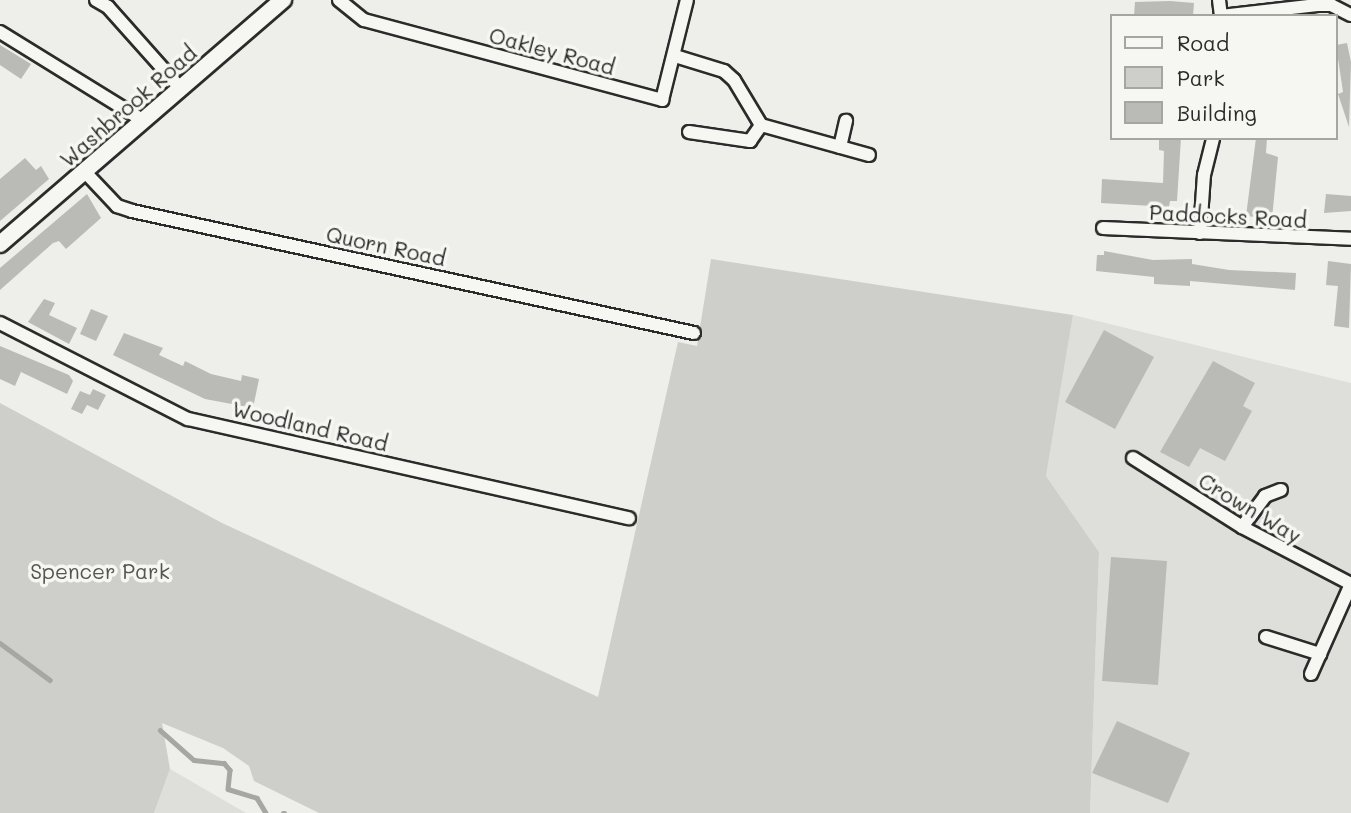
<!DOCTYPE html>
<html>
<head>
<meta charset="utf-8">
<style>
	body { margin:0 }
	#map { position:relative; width:1351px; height:813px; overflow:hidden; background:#eeeeea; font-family:Mali,sans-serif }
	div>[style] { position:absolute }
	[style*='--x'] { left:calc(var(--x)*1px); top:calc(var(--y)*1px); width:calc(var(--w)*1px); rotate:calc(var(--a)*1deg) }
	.built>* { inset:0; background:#dededb }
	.green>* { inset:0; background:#cececa }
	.stream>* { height:4.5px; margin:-2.25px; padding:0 2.25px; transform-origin:2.25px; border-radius:2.25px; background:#a6a6a3 }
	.building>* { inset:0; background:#babab7 }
	.roads { filter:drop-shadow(2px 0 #2b2b2b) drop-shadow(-2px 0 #2b2b2b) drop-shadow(0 2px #2b2b2b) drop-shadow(0 -2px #2b2b2b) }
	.minor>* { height:12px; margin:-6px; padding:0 6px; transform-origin:6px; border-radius:6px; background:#f6f6f2 }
	.secondary>* { height:16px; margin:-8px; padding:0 8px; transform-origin:8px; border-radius:8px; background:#f6f6f2 }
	span { translate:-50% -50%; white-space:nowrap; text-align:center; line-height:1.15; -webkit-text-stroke:7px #f6f6f2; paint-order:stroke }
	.street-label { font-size:21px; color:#2b2b2b }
	.park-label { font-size:21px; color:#545453 }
	.legend { position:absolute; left:1110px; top:14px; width:228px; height:126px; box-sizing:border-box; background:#f6f6f2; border:2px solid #a5a5a2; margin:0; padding:9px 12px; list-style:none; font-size:21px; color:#2b2b2b }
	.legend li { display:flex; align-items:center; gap:14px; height:35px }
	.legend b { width:35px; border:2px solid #a5a5a2 }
</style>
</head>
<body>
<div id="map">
	<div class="built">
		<div style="clip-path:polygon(1073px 315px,1351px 383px,1351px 813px,1090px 813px,1099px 552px,1046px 476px)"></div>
		<div style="clip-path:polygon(170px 769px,246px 813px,154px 813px)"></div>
	</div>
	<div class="green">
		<div style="clip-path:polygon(711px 259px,1073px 315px,1046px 476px,1099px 552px,1090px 813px,319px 813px,254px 781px,249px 766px,223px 748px,162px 723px,170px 769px,154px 813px,0 813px,0 403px,222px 523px,598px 697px,678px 342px,697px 346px)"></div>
	</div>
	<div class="stream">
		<div style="--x:0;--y:643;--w:62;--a:36.5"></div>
		<div style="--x:160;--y:730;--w:45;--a:41.4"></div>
		<div style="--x:194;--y:760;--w:30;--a:6"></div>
		<div style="--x:224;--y:763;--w:9;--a:49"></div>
		<div style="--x:230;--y:770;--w:19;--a:96"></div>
		<div style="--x:228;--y:789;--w:30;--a:17"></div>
		<div style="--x:257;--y:798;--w:17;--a:59"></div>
		<div style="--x:283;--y:813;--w:2;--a:0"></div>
	</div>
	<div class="building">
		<div style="clip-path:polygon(1170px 1px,1194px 3px,1193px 16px,1134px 16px,1135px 2px)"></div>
		<div style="clip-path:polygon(1347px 43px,1351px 62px,1349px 127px,1338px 94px,1343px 92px,1336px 45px)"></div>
		<div style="clip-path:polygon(0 45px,31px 64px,21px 79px,0 65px)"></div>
		<div style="clip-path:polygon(1159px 138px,1181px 138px,1177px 201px,1170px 201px,1169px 207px,1101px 203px,1102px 179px,1163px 183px,1164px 151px,1159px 150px)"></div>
		<div style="clip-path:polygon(1256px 138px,1267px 138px,1266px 153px,1278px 157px,1272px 219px,1246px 216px)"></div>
		<div style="clip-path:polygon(25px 158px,36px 170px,41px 166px,49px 179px,0 221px,0 179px)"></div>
		<div style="clip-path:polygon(87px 194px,101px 218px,66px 249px,59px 241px,53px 243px,0 290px,0 268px)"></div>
		<div style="clip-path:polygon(1326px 194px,1351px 196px,1351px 211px,1324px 213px)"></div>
		<div style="clip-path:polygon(1104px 251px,1153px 260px,1192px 259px,1192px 264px,1229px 270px,1296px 273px,1295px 290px,1190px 281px,1190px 286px,1154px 284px,1154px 277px,1096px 271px,1097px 255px,1104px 255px)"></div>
		<div style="clip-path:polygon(1328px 261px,1351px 264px,1349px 328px,1334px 326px,1338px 286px,1326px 285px)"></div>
		<div style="clip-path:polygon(44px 299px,55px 303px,49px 315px,77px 328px,69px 344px,28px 322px)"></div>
		<div style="clip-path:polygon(91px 309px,108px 316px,96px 341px,80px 334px)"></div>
		<div style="clip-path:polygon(1104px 330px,1154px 357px,1115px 429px,1065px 402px)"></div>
		<div style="clip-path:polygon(124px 333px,163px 348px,159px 355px,183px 366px,185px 361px,211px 374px,241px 381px,242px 375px,259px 379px,253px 408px,205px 399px,113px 355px)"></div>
		<div style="clip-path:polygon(0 346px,69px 375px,73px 381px,67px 394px,21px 372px,15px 386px,0 379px)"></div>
		<div style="clip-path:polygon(1213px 361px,1255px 383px,1243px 406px,1252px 411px,1225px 461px,1200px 448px,1189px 467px,1160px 452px)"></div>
		<div style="clip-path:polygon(93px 389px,106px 395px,98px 410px,87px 405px,82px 414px,71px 409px,80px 391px,90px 395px)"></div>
		<div style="clip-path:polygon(1111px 557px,1167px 561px,1158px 685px,1102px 681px)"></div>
		<div style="clip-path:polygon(1117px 721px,1190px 753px,1168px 803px,1092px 773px)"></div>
	</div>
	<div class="roads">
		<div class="minor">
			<div style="--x:96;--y:0;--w:14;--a:30"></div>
			<div style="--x:108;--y:7;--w:110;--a:48.3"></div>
			<div style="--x:339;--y:0;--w:32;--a:39"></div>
			<div style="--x:364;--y:20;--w:309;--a:15"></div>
			<div style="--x:662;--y:100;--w:103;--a:-76"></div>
			<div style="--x:1219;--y:0;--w:16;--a:83"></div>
			<div style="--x:1221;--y:16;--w:97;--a:-6.5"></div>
			<div style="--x:1317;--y:5;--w:14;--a:0"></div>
			<div style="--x:1331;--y:5;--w:22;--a:27"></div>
			<div style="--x:0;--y:32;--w:169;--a:31.7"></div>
			<div style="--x:675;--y:56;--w:51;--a:17"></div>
			<div style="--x:724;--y:71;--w:13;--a:42"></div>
			<div style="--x:734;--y:80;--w:52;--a:59"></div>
			<div style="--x:761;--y:125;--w:112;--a:15.5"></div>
			<div style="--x:689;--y:132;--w:62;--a:8.4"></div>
			<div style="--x:750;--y:141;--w:19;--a:-55"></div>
			<div style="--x:840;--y:147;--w:27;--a:-77"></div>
			<div style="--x:85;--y:172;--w:47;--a:46.7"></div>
			<div style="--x:117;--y:206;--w:16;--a:18"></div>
			<div style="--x:132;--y:211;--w:575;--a:12.25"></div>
			<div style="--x:1103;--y:228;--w:248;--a:2.5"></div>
			<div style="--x:1200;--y:233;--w:58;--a:-86.1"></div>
			<div style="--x:1204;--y:175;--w:38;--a:-76"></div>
			<div style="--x:0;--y:323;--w:211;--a:27.1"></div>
			<div style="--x:188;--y:419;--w:452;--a:12.7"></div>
			<div style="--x:1133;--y:458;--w:129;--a:32.3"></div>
			<div style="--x:1242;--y:527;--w:123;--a:27.6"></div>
			<div style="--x:1242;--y:527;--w:39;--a:-53"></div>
			<div style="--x:1265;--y:496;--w:17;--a:-21"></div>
			<div style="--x:1266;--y:637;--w:57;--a:17.5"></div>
			<div style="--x:1311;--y:674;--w:98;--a:-66"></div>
		</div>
		<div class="secondary">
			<div style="--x:0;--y:244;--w:374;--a:-40.8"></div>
		</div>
	</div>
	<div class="street-label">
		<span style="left:552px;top:51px;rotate:15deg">Oakley Road</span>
		<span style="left:128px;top:106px;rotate:-41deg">Washbrook Road</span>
		<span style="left:1228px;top:216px;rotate:3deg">Paddocks Road</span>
		<span style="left:386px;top:246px;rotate:12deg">Quorn Road</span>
		<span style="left:310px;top:426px;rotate:13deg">Woodland Road</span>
		<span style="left:1250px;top:508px;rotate:31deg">Crown Way</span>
	</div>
	<div class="park-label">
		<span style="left:100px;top:571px">Spencer Park</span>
	</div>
	<ul class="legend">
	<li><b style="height:9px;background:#f6f6f2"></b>Road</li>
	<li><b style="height:19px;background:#cececa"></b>Park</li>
	<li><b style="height:19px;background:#babab7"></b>Building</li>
	</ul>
</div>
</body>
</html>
